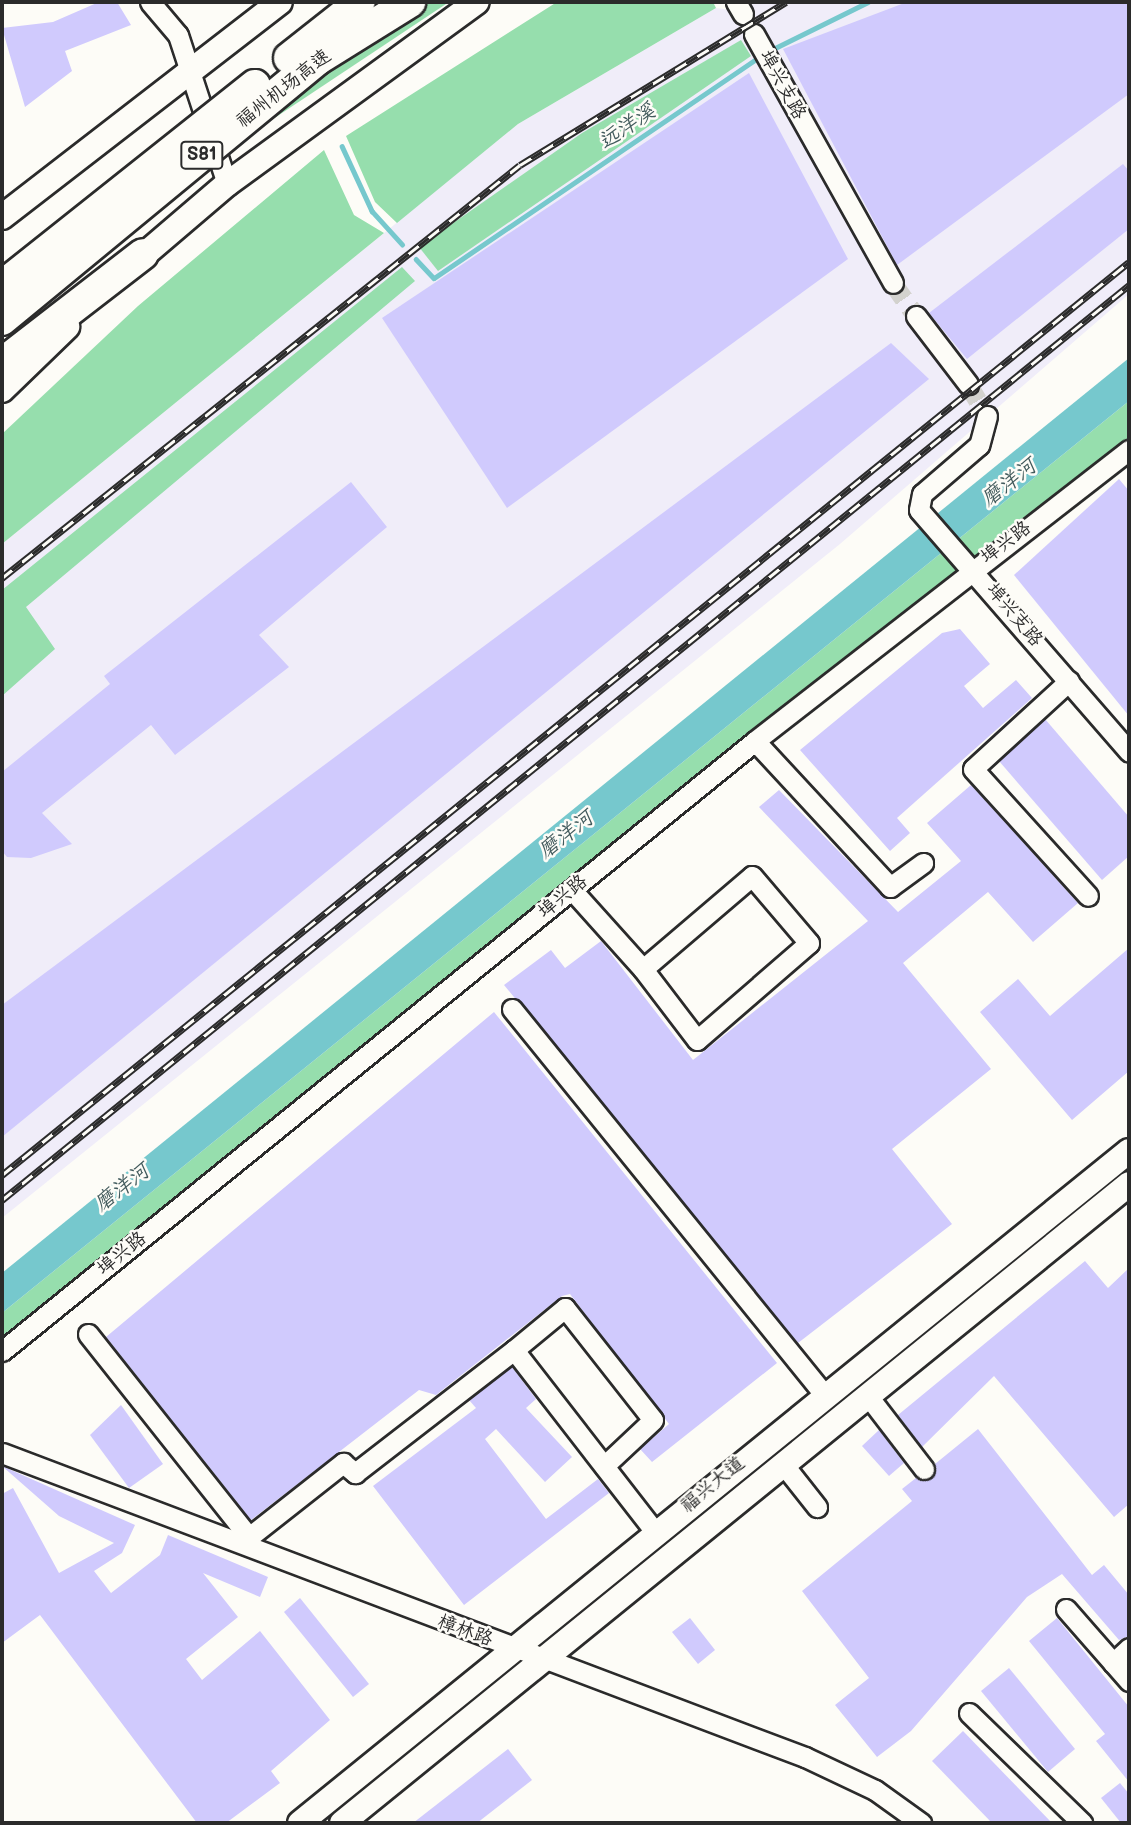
<!DOCTYPE html>
<html>
<head>
<meta charset="utf-8">
<style>
	body { margin:0 }
	#map { position:relative; width:1131px; height:1825px; overflow:hidden; background:#fdfcf7; font-family:"Balsamiq Sans","LXGW WenKai TC",sans-serif }
	div>[style] { position:absolute }
	[style*='--x'] { left:calc(var(--x)*1px); top:calc(var(--y)*1px); width:calc(var(--w)*1px); rotate:calc(var(--a)*1deg) }
	.built>* { inset:0; background:#f0edf9 }
	.green>* { inset:0; background:#96dead }
	.water>* { inset:0; background:#76c8cd }
	.stream>* { height:4.5px; margin:-2.25px; padding:0 2.25px; transform-origin:2.25px; border-radius:2.25px; background:#76c8cd }
	.building>* { inset:0; background:#d0cafd }
	.minor-tunnel>* { height:19px; margin-top:-9.5px; transform-origin:0; background:repeating-linear-gradient(90deg,#d3d2ce 0 19px,transparent 0 29px) }
	.roads { filter:drop-shadow(2px 0 #2b2b2b) drop-shadow(-2px 0 #2b2b2b) drop-shadow(0 2px #2b2b2b) drop-shadow(0 -2px #2b2b2b) }
	.minor>* { height:19px; margin:-9.5px; padding:0 9.5px; transform-origin:9.5px; border-radius:9.5px; background:#fdfcf7 }
	.major>* { height:24px; margin:-12px; padding:0 12px; transform-origin:12px; border-radius:12px; background:#fdfcf7 }
	.highway>* { height:30px; margin:-15px; padding:0 15px; transform-origin:15px; border-radius:15px; background:#fdfcf7 }
	.rail>* { height:7px; margin-top:-3.5px; transform-origin:0; background:repeating-linear-gradient(90deg,#fdfcf7 0 13px,#2b2b2b 0 26px); box-sizing:border-box; border-block:2px solid #2b2b2b }
	.bridges { filter:drop-shadow(2px 0 #2b2b2b) drop-shadow(-2px 0 #2b2b2b) drop-shadow(0 2px #2b2b2b) drop-shadow(0 -2px #2b2b2b) }
	.highway-bridge>* { height:30px; margin:-15px; padding:0 15px; transform-origin:15px; border-radius:15px; background:#fdfcf7 }
	span { translate:-50% -50%; white-space:nowrap; text-align:center; line-height:1.15; -webkit-text-stroke:5px #fdfcf7; paint-order:stroke }
	.shield-label span { padding:2px 5px; background:#fdfcf7; border:2px solid; border-radius:5px; -webkit-text-stroke-width:0 }
	.shield-label { font-size:18px; color:#2b2b2b; font-weight:700 }
	.street-label { font-size:19px; color:#2b2b2b }
	.water-label { font-size:21px; color:#425a5c; font-style:italic }
	.frame { position:absolute; inset:0; border:4px solid #2b2b2b; pointer-events:none }
</style>
</head>
<body>
<div id="map">
	<div class="built">
		<div style="clip-path:polygon(746px 2px,1129px 2px,1129px 294px,840px 544px,2px 1218px,2px 544px,518px 124px,716px 8px,731px 10px)"></div>
	</div>
	<div class="green">
		<div style="clip-path:polygon(423px 2px,449px 2px,264px 125px,309px 81px)"></div>
		<div style="clip-path:polygon(557px 2px,713px 2px,716px 8px,518px 124px,397px 223px,375px 202px,346px 136px)"></div>
		<div style="clip-path:polygon(741px 40px,751px 56px,438px 271px,419px 247px,582px 133px)"></div>
		<div style="clip-path:polygon(324px 150px,354px 215px,384px 233px,2px 544px,2px 434px,138px 306px)"></div>
		<div style="clip-path:polygon(402px 267px,415px 281px,26px 607px,55px 649px,2px 696px,2px 590px)"></div>
		<div style="clip-path:polygon(1129px 401px,1129px 439px,2px 1346px,2px 1313px)"></div>
	</div>
	<div class="water">
		<div style="clip-path:polygon(1129px 358px,1129px 401px,2px 1313px,2px 1273px)"></div>
	</div>
	<div class="stream">
		<div style="--x:769;--y:51;--w:110;--a:-26.3"></div>
		<div style="--x:342;--y:146;--w:72;--a:65.2"></div>
		<div style="--x:372;--y:211;--w:45;--a:47.7"></div>
		<div style="--x:416;--y:259;--w:26;--a:47"></div>
		<div style="--x:434;--y:278;--w:393;--a:-34.2"></div>
	</div>
	<div class="building">
		<div style="clip-path:polygon(99px 2px,117px 2px,131px 25px,65px 51px,72px 71px,25px 107px,2px 28px,53px 22px)"></div>
		<div style="clip-path:polygon(907px 2px,1129px 2px,1129px 94px,897px 265px,783px 49px)"></div>
		<div style="clip-path:polygon(749px 73px,848px 259px,507px 508px,382px 318px)"></div>
		<div style="clip-path:polygon(1123px 164px,1129px 171px,1129px 229px,967px 359px,929px 313px)"></div>
		<div style="clip-path:polygon(891px 343px,929px 379px,2px 1137px,2px 1005px)"></div>
		<div style="clip-path:polygon(1119px 479px,1129px 491px,1129px 716px,1014px 575px)"></div>
		<div style="clip-path:polygon(351px 482px,387px 527px,259px 635px,289px 667px,175px 755px,151px 725px,42px 813px,72px 844px,31px 858px,7px 857px,2px 851px,2px 772px,110px 684px,104px 676px)"></div>
		<div style="clip-path:polygon(960px 629px,990px 664px,964px 686px,983px 708px,1016px 680px,1032px 698px,897px 818px,910px 833px,890px 851px,800px 750px,942px 633px)"></div>
		<div style="clip-path:polygon(1045px 719px,1129px 817px,1129px 856px,1102px 880px,999px 761px)"></div>
		<div style="clip-path:polygon(971px 785px,1078px 903px,1033px 942px,988px 892px,903px 963px,991px 1069px,892px 1149px,952px 1224px,798px 1343px,504px 985px,551px 950px,565px 968px,601px 941px,693px 1060px,868px 921px,759px 807px,779px 790px,898px 912px,961px 861px,927px 823px)"></div>
		<div style="clip-path:polygon(1129px 948px,1129px 1071px,1072px 1120px,980px 1012px,1018px 979px,1050px 1016px)"></div>
		<div style="clip-path:polygon(494px 1012px,777px 1363px,652px 1462px,640px 1449px,669px 1424px,570px 1294px,562px 1296px,436px 1395px,419px 1390px,251px 1520px,106px 1337px)"></div>
		<div style="clip-path:polygon(1085px 1261px,1108px 1288px,1129px 1268px,1129px 1504px,1114px 1517px,994px 1376px,922px 1447px,898px 1415px)"></div>
		<div style="clip-path:polygon(512px 1367px,536px 1399px,526px 1408px,572px 1457px,545px 1482px,496px 1429px,485px 1439px,546px 1519px,598px 1479px,609px 1493px,464px 1605px,373px 1486px,476px 1408px,469px 1400px)"></div>
		<div style="clip-path:polygon(121px 1405px,163px 1464px,129px 1488px,90px 1435px)"></div>
		<div style="clip-path:polygon(978px 1429px,1092px 1575px,1104px 1565px,1129px 1595px,1129px 1636px,1119px 1640px,1062px 1574px,1027px 1597px,911px 1731px,877px 1757px,835px 1705px,869px 1678px,802px 1591px,912px 1501px,902px 1489px,916px 1478px,932px 1478px,935px 1464px)"></div>
		<div style="clip-path:polygon(879px 1430px,904px 1463px,889px 1476px,862px 1446px)"></div>
		<div style="clip-path:polygon(2px 1466px,135px 1525px,122px 1553px,94px 1571px,111px 1593px,160px 1555px,168px 1535px,268px 1577px,260px 1597px,203px 1573px,238px 1617px,186px 1659px,202px 1680px,260px 1631px,330px 1720px,271px 1771px,280px 1783px,226px 1823px,197px 1823px,40px 1615px,2px 1643px,2px 1494px,13px 1488px,59px 1573px,114px 1543px,59px 1516px)"></div>
		<div style="clip-path:polygon(300px 1598px,369px 1684px,353px 1697px,284px 1612px)"></div>
		<div style="clip-path:polygon(690px 1618px,715px 1650px,698px 1664px,672px 1632px)"></div>
		<div style="clip-path:polygon(1057px 1618px,1129px 1707px,1129px 1782px,1096px 1741px,1105px 1734px,1029px 1641px)"></div>
		<div style="clip-path:polygon(1009px 1668px,1075px 1749px,1048px 1772px,981px 1691px)"></div>
		<div style="clip-path:polygon(963px 1731px,1052px 1823px,992px 1823px,932px 1761px)"></div>
		<div style="clip-path:polygon(508px 1749px,532px 1780px,477px 1823px,413px 1823px)"></div>
		<div style="clip-path:polygon(1120px 1783px,1129px 1794px,1129px 1823px,1121px 1823px,1101px 1798px)"></div>
	</div>
	<div class="minor-tunnel">
		<div style="--x:893;--y:283;--w:40;--a:55.1"></div>
		<div style="--x:968;--y:384;--w:37;--a:59"></div>
	</div>
	<div class="roads">
		<div class="minor">
			<div style="--x:150;--y:2;--w:43;--a:49.7"></div>
			<div style="--x:178;--y:35;--w:157;--a:71.8"></div>
			<div style="--x:736;--y:2;--w:14;--a:60"></div>
			<div style="--x:754;--y:34;--w:285;--a:60.8"></div>
			<div style="--x:916;--y:316;--w:86;--a:52.6"></div>
			<div style="--x:987;--y:416;--w:30;--a:105"></div>
			<div style="--x:979;--y:445;--w:75;--a:139.3"></div>
			<div style="--x:922;--y:494;--w:16;--a:101"></div>
			<div style="--x:919;--y:510;--w:320;--a:49"></div>
			<div style="--x:1069;--y:681;--w:130;--a:137.5"></div>
			<div style="--x:973;--y:769;--w:171;--a:47.8"></div>
			<div style="--x:755;--y:741;--w:199;--a:47.2"></div>
			<div style="--x:890;--y:887;--w:41;--a:-36"></div>
			<div style="--x:752;--y:876;--w:88;--a:49.6"></div>
			<div style="--x:809;--y:943;--w:148;--a:139.1"></div>
			<div style="--x:697;--y:1040;--w:89;--a:-127.3"></div>
			<div style="--x:643;--y:969;--w:143;--a:-40.5"></div>
			<div style="--x:572;--y:890;--w:106;--a:48.1"></div>
			<div style="--x:512;--y:1009;--w:498;--a:51"></div>
			<div style="--x:88;--y:1334;--w:259;--a:51.6"></div>
			<div style="--x:249;--y:1537;--w:120;--a:-38.2"></div>
			<div style="--x:343;--y:1463;--w:16;--a:40"></div>
			<div style="--x:355;--y:1473;--w:201;--a:-37.7"></div>
			<div style="--x:514;--y:1350;--w:230;--a:52.2"></div>
			<div style="--x:514;--y:1350;--w:66;--a:-39.5"></div>
			<div style="--x:565;--y:1308;--w:142;--a:51.8"></div>
			<div style="--x:653;--y:1420;--w:67;--a:136.8"></div>
			<div style="--x:2;--y:1351;--w:969;--a:-39.01"></div>
			<div style="--x:755;--y:741;--w:474;--a:-37.9"></div>
			<div style="--x:868;--y:1396;--w:92;--a:52.5"></div>
			<div style="--x:2;--y:1453;--w:859;--a:20.74"></div>
			<div style="--x:805;--y:1757;--w:77;--a:25.2"></div>
			<div style="--x:875;--y:1790;--w:57;--a:35.7"></div>
			<div style="--x:783;--y:1464;--w:55;--a:51.7"></div>
			<div style="--x:1066;--y:1609;--w:96;--a:48.8"></div>
			<div style="--x:1113;--y:1663;--w:22;--a:-43"></div>
			<div style="--x:969;--y:1713;--w:158;--a:44.2"></div>
		</div>
		<div class="major">
			<div style="--x:2;--y:217;--w:351;--a:-37.7"></div>
			<div style="--x:131;--y:266;--w:126;--a:-40.5"></div>
			<div style="--x:227;--y:184;--w:309;--a:-36.1"></div>
			<div style="--x:2;--y:390;--w:91;--a:-44.1"></div>
			<div style="--x:300;--y:1823;--w:1067;--a:-39.03"></div>
			<div style="--x:342;--y:1823;--w:1014;--a:-39.07"></div>
		</div>
		<div class="highway">
			<div style="--x:2;--y:363;--w:178;--a:-37.7"></div>
		</div>
	</div>
	<div class="rail">
		<div style="--x:2;--y:578;--w:662;--a:-38.57"></div>
		<div style="--x:520;--y:165;--w:312;--a:-31.5"></div>
		<div style="--x:2;--y:1175;--w:1450;--a:-39.01"></div>
		<div style="--x:2;--y:1200;--w:1452;--a:-39.07"></div>
	</div>
	<div class="bridges">
		<div class="highway-bridge">
			<div style="--x:289;--y:58;--w:90;--a:-38.3"></div>
			<div style="--x:2;--y:286;--w:323;--a:-38.5"></div>
			<div style="--x:2;--y:320;--w:408;--a:-39.5"></div>
			<div style="--x:317;--y:60;--w:110;--a:-31.9"></div>
		</div>
	</div>
	<div class="shield-label">
		<span style="left:202px;top:155px">S81</span>
	</div>
	<div class="street-label">
		<span style="left:782px;top:85px;rotate:61deg">埠兴支路</span>
		<span style="left:284px;top:89px;rotate:-38deg">福州机场高速</span>
		<span style="left:1006px;top:543px;rotate:-37deg">埠兴路</span>
		<span style="left:1014px;top:615px;rotate:50deg">埠兴支路</span>
		<span style="left:563px;top:897px;rotate:-39deg">埠兴路</span>
		<span style="left:122px;top:1254px;rotate:-39deg">埠兴路</span>
		<span style="left:713px;top:1485px;rotate:-39deg">福兴大道</span>
		<span style="left:465px;top:1631px;rotate:20deg">樟林路</span>
	</div>
	<div class="water-label">
		<span style="left:627px;top:127px;rotate:-34deg">远洋溪</span>
		<span style="left:1009px;top:483px;rotate:-38deg">磨洋河</span>
		<span style="left:566px;top:835px;rotate:-38deg">磨洋河</span>
		<span style="left:122px;top:1188px;rotate:-38deg">磨洋河</span>
	</div>
	<div class="frame"></div>
</div>
</body>
</html>
